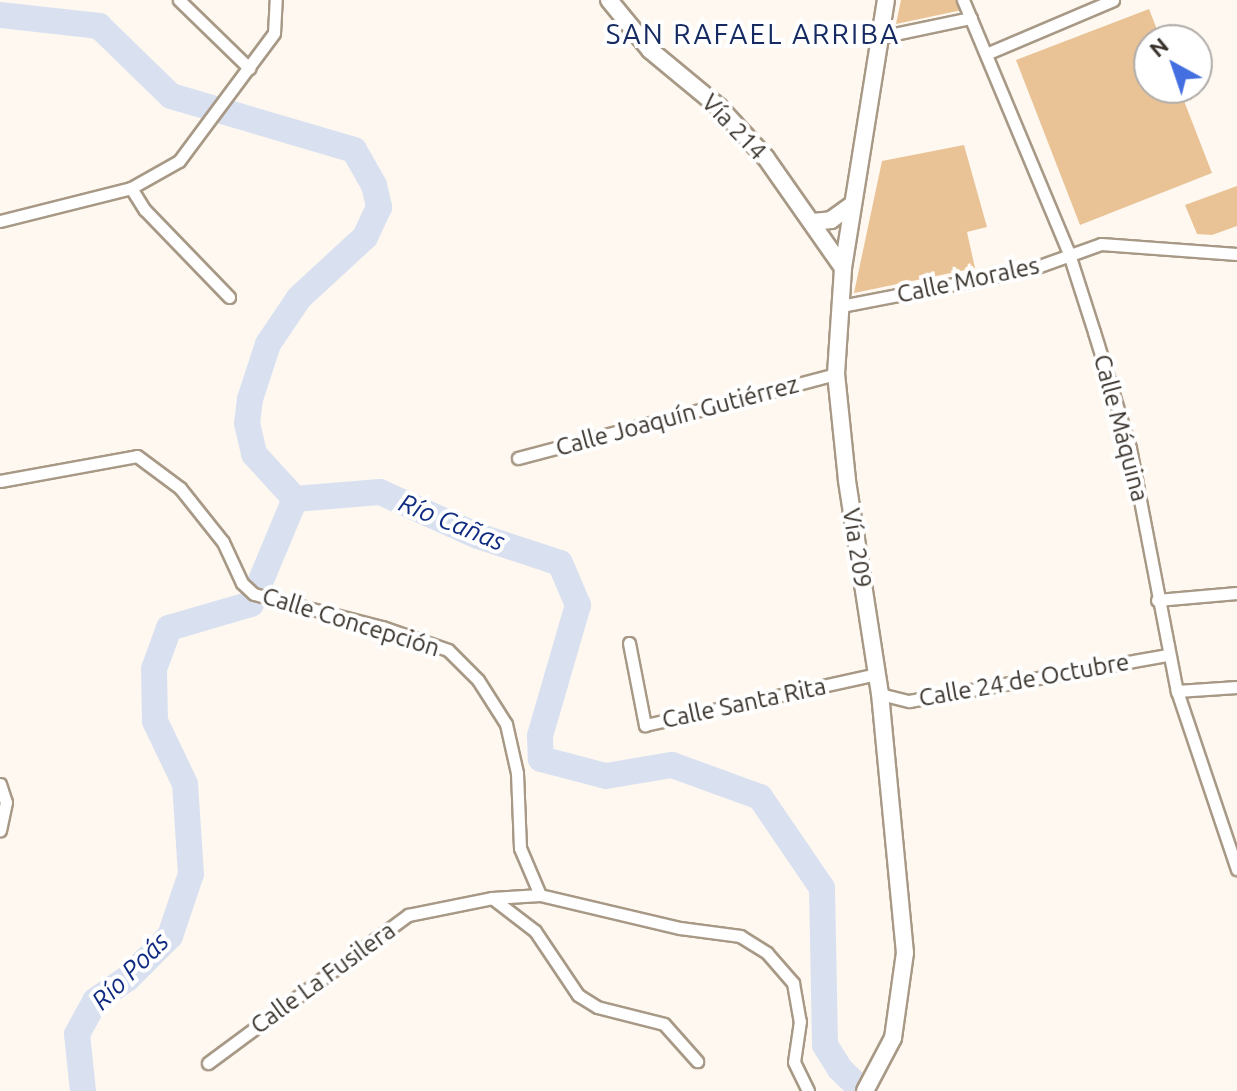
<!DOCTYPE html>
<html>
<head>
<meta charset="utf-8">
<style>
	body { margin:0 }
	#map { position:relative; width:1237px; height:1091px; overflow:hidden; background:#fef8f0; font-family:Ubuntu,sans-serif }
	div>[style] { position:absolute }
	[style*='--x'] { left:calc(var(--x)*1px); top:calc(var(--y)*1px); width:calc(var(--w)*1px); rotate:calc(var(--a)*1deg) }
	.green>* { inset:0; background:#e9c396 }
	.river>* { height:26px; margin:-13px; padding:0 13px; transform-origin:13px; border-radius:13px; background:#d9e1f1 }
	.roads { filter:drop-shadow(2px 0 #a89986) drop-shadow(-2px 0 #a89986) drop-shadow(0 2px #a89986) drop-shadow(0 -2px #a89986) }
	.street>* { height:11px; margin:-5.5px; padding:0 5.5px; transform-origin:5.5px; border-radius:5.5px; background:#fff }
	.secondary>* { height:16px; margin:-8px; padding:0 8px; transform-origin:8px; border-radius:8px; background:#fff }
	span { translate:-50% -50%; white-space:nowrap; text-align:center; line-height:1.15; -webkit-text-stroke:8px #fff; paint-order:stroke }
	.street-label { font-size:24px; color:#39322b }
	.water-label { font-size:26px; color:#0f2b81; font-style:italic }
	.quarter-label { font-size:28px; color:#162b61; letter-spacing:2px }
	.north { position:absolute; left:1133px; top:24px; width:80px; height:80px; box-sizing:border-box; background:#fff; border:2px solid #b0adaa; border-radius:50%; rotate:320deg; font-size:22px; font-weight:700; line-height:32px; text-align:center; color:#39322b }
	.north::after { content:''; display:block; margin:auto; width:28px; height:36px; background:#436fe1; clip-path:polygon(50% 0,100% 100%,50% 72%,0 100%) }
</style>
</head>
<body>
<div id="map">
	<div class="green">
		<div style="clip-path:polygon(901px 0,957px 0,962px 10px,896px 24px)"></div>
		<div style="clip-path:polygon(1149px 9px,1161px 40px,1149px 40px,1149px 88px,1179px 88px,1212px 173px,1080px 225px,1016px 60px)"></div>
		<div style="clip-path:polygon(964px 145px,987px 227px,967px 232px,975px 268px,854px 293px,882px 161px)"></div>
		<div style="clip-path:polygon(1237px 186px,1237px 226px,1212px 235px,1197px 234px,1185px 205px)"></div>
	</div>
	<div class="river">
		<div style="--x:0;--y:15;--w:100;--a:6.3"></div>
		<div style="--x:99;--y:26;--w:100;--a:44.2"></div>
		<div style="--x:171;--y:96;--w:191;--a:16.4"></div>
		<div style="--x:354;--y:150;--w:40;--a:60.3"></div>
		<div style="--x:374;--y:185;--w:23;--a:77"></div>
		<div style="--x:379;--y:207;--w:33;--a:115"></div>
		<div style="--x:365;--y:237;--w:90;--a:137.3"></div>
		<div style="--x:299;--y:298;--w:55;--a:124"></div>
		<div style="--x:268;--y:344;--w:58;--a:108.1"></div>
		<div style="--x:250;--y:399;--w:24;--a:97"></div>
		<div style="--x:247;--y:423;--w:32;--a:77"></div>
		<div style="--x:254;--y:454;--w:61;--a:47.7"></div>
		<div style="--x:295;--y:499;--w:85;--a:-4.7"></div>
		<div style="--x:380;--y:492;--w:107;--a:24.2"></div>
		<div style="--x:478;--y:536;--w:86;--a:18.2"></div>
		<div style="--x:560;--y:563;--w:46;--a:66.8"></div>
		<div style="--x:578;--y:605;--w:136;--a:106.2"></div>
		<div style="--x:540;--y:736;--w:23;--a:88"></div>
		<div style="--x:541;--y:759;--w:67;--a:14.7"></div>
		<div style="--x:606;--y:776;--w:67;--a:-9.5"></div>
		<div style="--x:672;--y:765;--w:94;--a:20"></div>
		<div style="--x:760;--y:797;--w:110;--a:55.7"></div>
		<div style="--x:822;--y:888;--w:157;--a:88.9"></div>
		<div style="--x:825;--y:1045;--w:28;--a:58"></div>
		<div style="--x:840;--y:1069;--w:32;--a:44"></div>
		<div style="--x:83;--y:1091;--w:57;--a:-96"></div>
		<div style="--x:77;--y:1034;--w:38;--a:-61"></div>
		<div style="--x:95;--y:1001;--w:39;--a:-35"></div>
		<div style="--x:127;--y:979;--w:61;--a:-45"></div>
		<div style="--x:170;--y:936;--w:65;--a:-71.3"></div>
		<div style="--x:191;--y:874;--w:90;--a:-93.8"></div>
		<div style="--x:185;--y:784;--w:70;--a:-115.5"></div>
		<div style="--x:155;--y:721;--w:52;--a:-91.1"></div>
		<div style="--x:154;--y:669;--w:44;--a:-69.9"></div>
		<div style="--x:169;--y:628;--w:85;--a:-16.3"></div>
		<div style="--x:251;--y:604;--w:114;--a:-67.3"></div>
	</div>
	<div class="roads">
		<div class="street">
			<div style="--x:179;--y:0;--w:98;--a:44.2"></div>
			<div style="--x:963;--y:0;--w:275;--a:67.3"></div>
			<div style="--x:1069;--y:254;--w:82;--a:72.2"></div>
			<div style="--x:1094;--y:332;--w:121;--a:72.8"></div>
			<div style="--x:1130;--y:448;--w:248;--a:79.1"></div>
			<div style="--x:1177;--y:691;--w:188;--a:71.4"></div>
			<div style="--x:880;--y:37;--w:93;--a:-11.8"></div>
			<div style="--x:986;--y:54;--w:138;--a:-23"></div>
			<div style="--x:131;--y:188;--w:26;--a:58"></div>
			<div style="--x:145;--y:210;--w:121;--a:46"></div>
			<div style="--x:0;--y:221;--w:135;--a:-14.1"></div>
			<div style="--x:131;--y:188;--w:55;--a:-29.4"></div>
			<div style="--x:179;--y:161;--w:159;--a:-53.4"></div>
			<div style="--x:274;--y:33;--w:33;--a:-87"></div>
			<div style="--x:841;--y:306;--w:194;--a:-11"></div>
			<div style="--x:1031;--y:269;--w:74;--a:-19.7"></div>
			<div style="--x:1101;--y:244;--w:136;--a:4.2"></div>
			<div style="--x:518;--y:458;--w:329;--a:-14.8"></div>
			<div style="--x:0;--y:481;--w:139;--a:-10.3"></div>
			<div style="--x:137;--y:456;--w:54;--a:36.7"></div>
			<div style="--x:180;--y:488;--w:69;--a:51.5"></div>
			<div style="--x:223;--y:542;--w:45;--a:65.1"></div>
			<div style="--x:242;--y:583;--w:16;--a:43"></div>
			<div style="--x:254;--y:594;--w:132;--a:14.5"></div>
			<div style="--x:382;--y:627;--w:70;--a:19.2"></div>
			<div style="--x:448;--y:650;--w:42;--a:45"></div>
			<div style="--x:478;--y:680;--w:52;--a:57.5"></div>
			<div style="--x:506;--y:724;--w:50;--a:77.3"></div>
			<div style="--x:517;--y:773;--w:75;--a:87.7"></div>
			<div style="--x:520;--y:848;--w:51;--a:66.9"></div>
			<div style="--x:1157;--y:600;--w:80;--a:-5"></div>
			<div style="--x:629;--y:643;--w:84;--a:79"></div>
			<div style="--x:645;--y:725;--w:238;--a:-12.4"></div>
			<div style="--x:1177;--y:691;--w:60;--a:-3.8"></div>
			<div style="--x:880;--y:694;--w:30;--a:14"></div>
			<div style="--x:909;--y:701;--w:263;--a:-10.1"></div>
			<div style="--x:0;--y:784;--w:19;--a:72"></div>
			<div style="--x:6;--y:802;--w:29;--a:102"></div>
			<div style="--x:492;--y:898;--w:54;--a:37.5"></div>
			<div style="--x:535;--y:931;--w:77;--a:56.1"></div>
			<div style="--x:578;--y:995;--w:22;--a:32"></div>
			<div style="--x:597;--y:1007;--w:69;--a:14.2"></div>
			<div style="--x:664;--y:1024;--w:50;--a:48.3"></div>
			<div style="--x:208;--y:1063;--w:249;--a:-36.5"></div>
			<div style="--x:408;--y:915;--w:86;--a:-11.4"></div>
			<div style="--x:492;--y:898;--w:48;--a:-3.6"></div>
			<div style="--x:540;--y:895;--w:144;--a:13.3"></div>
			<div style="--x:680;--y:928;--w:61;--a:7.6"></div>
			<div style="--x:740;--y:936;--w:32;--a:32"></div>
			<div style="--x:767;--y:953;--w:40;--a:49"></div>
			<div style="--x:793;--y:983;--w:39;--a:80"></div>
			<div style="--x:800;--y:1021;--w:41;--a:98.3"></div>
			<div style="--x:794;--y:1062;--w:32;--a:64"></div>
		</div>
		<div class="secondary">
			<div style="--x:609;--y:0;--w:65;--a:50.6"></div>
			<div style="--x:650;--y:50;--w:89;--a:39.6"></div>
			<div style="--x:719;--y:107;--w:69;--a:47.3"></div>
			<div style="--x:766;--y:158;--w:134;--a:55"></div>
			<div style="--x:813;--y:222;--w:18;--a:-6"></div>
			<div style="--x:831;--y:220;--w:27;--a:-36"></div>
			<div style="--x:865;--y:1091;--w:60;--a:-62.2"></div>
			<div style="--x:893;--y:1038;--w:86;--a:-82"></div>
			<div style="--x:905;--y:953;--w:260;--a:-95.5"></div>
			<div style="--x:880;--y:694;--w:217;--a:-98.8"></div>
			<div style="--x:847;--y:480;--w:107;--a:-95.9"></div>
			<div style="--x:836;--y:374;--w:106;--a:-86.2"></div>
			<div style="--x:843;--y:268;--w:271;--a:-80.9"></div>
		</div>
	</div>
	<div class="street-label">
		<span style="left:734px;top:127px;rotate:46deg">Vía 214</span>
		<span style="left:968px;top:280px;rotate:-12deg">Calle Morales</span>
		<span style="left:677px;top:416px;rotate:-15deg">Calle Joaquín Gutiérrez</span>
		<span style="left:1121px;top:428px;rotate:75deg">Calle Máquina</span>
		<span style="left:857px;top:548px;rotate:81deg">Vía 209</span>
		<span style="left:351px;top:622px;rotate:17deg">Calle Concepción</span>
		<span style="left:1024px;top:680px;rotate:-10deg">Calle 24 de Octubre</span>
		<span style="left:744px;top:703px;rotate:-12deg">Calle Santa Rita</span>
		<span style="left:323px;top:978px;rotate:-36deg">Calle La Fusilera</span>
	</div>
	<div class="water-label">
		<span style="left:452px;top:522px;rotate:22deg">Río Cañas</span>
		<span style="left:130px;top:971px;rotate:-45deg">Río Poás</span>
	</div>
	<div class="quarter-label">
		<span style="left:753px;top:34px">SAN RAFAEL ARRIBA</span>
	</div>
	<div class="north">N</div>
</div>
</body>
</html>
